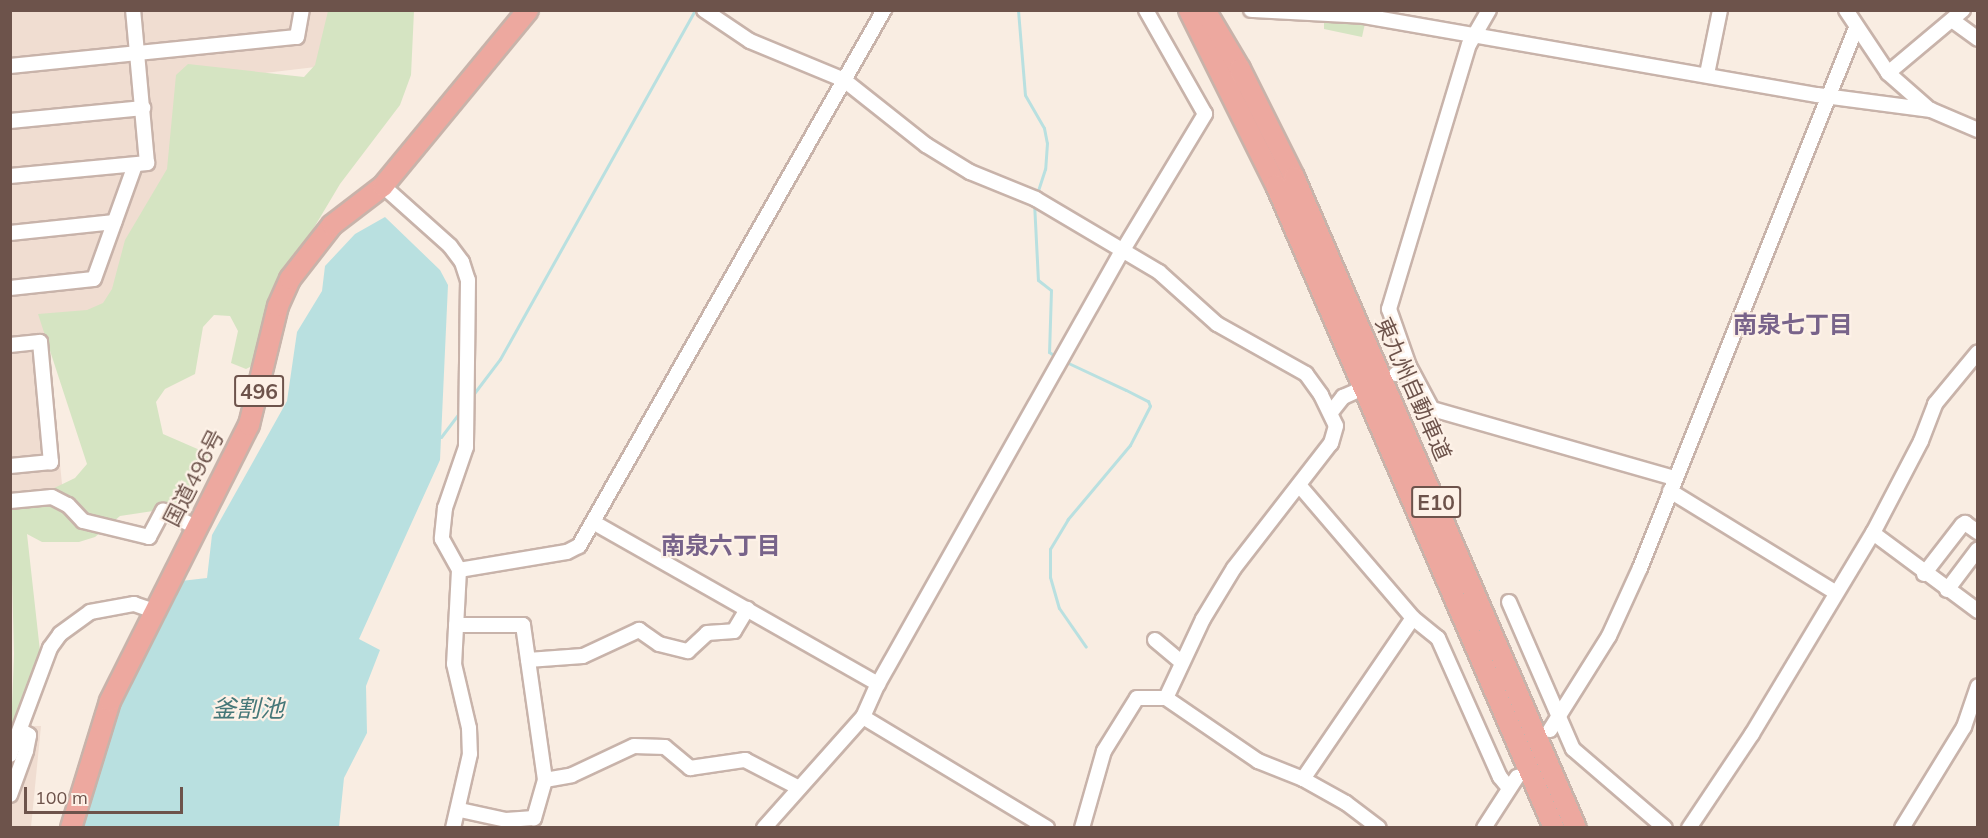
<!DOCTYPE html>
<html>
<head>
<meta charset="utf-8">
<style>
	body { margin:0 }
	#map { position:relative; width:1988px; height:838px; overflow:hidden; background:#f9ede2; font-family:Mulish,"Noto Sans JP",sans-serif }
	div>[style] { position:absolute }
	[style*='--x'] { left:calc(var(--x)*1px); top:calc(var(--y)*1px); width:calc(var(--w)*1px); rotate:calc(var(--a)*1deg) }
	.residential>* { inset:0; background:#f0ddd1 }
	.green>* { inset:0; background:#d5e4c2 }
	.water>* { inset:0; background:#b9e0e0 }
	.stream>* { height:3px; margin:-1.5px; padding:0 1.5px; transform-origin:1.5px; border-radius:1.5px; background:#b9e0e0 }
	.roads { filter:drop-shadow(2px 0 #c8b3aa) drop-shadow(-2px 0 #c8b3aa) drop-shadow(0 2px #c8b3aa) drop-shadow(0 -2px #c8b3aa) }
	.minor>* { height:14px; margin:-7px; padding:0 7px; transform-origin:7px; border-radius:7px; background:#fff }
	.highway>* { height:20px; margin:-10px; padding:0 10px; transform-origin:10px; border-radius:10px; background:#eda89f }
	span { translate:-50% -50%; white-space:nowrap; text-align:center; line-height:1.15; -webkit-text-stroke:4.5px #fdf1e7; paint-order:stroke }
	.shield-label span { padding:2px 4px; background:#fdf1e7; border:2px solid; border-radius:4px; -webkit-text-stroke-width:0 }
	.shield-label { font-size:21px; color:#6d534b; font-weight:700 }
	.street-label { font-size:22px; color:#6d534b }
	.neighbourhood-label { font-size:24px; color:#78638a; font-weight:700 }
	.water-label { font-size:24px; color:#457778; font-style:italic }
	.frame { position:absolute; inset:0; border:12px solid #6d534b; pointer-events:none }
	.scale { position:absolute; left:24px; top:787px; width:159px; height:27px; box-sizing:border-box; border:3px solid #6d534b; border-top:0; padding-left:8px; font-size:18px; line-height:21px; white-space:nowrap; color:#6d534b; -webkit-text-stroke:4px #fdf1e7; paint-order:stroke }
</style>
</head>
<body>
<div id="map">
	<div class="residential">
		<div style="clip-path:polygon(11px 11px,340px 11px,324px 66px,188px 82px,178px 159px,117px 314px,46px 324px,63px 494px,11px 503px)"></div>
		<div style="clip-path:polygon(10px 726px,41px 726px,31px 827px,11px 827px)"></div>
	</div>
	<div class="green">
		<div style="clip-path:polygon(328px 11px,414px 11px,411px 75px,400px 105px,340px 184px,281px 283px,260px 362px,246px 369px,231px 363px,238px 331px,230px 316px,214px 315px,203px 327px,195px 374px,165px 389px,156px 402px,163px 434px,209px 454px,190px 499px,173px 508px,120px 516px,95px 537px,79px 542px,42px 542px,27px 534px,40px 651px,11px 734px,14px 654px,10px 499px,46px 492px,75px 478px,87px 464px,38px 314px,87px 310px,103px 303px,112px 289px,125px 240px,167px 169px,176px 75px,188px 64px,304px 77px,315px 65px)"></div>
		<div style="clip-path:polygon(1324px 18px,1366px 19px,1362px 37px,1324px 29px)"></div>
	</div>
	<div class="water">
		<div style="clip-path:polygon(385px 217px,440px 270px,448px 285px,440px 460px,359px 639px,380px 650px,366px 686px,367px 733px,344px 778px,339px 827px,83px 827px,82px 815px,114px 711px,181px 581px,207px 578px,212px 535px,287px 401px,297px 332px,322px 291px,325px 266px,355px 234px)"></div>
	</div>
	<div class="stream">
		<div style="--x:1018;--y:10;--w:85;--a:85.3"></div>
		<div style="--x:1025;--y:95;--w:38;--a:60"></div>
		<div style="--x:1044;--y:128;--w:15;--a:79"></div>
		<div style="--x:1047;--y:143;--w:26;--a:94"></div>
		<div style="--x:1045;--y:169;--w:28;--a:108"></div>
		<div style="--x:1034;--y:202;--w:78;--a:87.1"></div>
		<div style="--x:1038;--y:280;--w:16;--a:38"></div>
		<div style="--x:1051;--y:290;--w:62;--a:91.8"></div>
		<div style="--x:1049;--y:352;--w:11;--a:34"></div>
		<div style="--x:1064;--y:361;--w:68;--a:25.1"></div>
		<div style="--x:1126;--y:390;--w:25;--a:27"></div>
		<div style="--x:1148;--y:401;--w:5;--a:68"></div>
		<div style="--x:1150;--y:406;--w:44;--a:117.1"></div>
		<div style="--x:1130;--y:445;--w:97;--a:130"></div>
		<div style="--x:1068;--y:519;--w:35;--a:121"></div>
		<div style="--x:1050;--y:549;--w:28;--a:90"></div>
		<div style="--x:1050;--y:577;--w:32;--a:74"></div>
		<div style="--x:1059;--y:608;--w:47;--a:55.3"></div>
		<div style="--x:472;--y:396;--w:46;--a:-52.9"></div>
		<div style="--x:500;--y:359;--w:400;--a:-60.8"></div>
		<div style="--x:441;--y:437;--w:35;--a:-53"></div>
	</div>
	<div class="roads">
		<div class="minor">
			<div style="--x:704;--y:10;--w:55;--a:34"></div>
			<div style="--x:750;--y:41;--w:102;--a:22.5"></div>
			<div style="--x:844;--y:80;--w:105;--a:38.4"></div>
			<div style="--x:926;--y:145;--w:52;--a:31.5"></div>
			<div style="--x:970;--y:172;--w:71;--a:22.2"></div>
			<div style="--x:1036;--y:199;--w:143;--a:30.7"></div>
			<div style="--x:1159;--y:272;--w:78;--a:41.9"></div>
			<div style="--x:1217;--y:324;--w:102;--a:29.3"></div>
			<div style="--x:1306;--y:374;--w:26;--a:54"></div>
			<div style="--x:1321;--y:395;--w:34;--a:64"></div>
			<div style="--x:1336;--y:426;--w:18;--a:106"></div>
			<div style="--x:1331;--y:443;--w:158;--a:127.8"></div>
			<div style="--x:1234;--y:568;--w:60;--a:121.3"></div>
			<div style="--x:1203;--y:619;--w:87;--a:115.1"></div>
			<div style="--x:1251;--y:10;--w:113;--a:3"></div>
			<div style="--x:1364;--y:16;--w:460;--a:9.9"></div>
			<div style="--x:1817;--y:95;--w:115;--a:7.5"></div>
			<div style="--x:1931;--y:110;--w:51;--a:23.1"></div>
			<div style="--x:1489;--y:10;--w:39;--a:120"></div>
			<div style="--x:1469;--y:44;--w:277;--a:106.8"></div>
			<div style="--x:1389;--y:309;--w:60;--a:70.7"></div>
			<div style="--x:1409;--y:366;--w:49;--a:61.9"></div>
			<div style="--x:1432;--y:409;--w:252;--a:15.9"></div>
			<div style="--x:1846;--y:10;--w:76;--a:56.3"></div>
			<div style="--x:1888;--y:73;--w:55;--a:41.3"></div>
			<div style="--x:1952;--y:20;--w:32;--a:36"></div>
			<div style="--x:10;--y:66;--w:288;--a:-5.8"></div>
			<div style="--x:297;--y:37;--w:27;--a:-80"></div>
			<div style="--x:1888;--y:73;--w:98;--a:-40"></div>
			<div style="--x:1707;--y:74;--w:65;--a:-78.5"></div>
			<div style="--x:10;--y:121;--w:134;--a:-5.6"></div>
			<div style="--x:10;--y:176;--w:138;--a:-5.4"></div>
			<div style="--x:147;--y:163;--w:154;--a:-95.2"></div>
			<div style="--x:383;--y:186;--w:90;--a:41.8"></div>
			<div style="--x:450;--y:246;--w:20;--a:53"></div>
			<div style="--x:462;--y:262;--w:19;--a:72"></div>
			<div style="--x:468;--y:280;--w:167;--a:90.7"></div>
			<div style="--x:466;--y:447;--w:65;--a:109"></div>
			<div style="--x:445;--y:508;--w:31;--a:96"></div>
			<div style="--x:442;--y:539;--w:35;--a:61"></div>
			<div style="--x:459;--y:570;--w:94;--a:93"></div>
			<div style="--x:454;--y:664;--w:66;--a:76.8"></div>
			<div style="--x:469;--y:728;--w:26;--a:88"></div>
			<div style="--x:470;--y:754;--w:76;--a:102.9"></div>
			<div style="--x:10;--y:233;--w:105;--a:-6"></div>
			<div style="--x:10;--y:288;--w:84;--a:-6.1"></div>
			<div style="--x:94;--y:279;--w:121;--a:-70.2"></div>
			<div style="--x:10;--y:345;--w:30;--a:-6"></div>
			<div style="--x:40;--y:342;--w:121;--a:84.8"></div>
			<div style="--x:51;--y:462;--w:41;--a:174.4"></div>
			<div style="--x:1396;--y:374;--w:15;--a:-32"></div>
			<div style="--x:1332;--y:411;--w:18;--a:-52"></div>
			<div style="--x:1343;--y:397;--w:12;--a:-24"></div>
			<div style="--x:1299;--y:485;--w:175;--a:49.4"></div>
			<div style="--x:1413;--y:618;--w:32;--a:39"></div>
			<div style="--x:1438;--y:638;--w:152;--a:66"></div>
			<div style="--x:1500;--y:777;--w:14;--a:51"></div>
			<div style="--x:1670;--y:491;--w:193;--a:31.5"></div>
			<div style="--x:10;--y:501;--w:42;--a:-5.4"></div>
			<div style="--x:52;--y:497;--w:18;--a:27"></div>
			<div style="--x:68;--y:505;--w:22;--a:47"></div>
			<div style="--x:83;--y:521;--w:68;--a:13.6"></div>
			<div style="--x:149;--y:537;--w:30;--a:-62"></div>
			<div style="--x:163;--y:511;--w:37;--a:26"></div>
			<div style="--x:593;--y:522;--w:328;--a:29.6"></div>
			<div style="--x:1873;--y:533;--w:131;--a:36.6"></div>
			<div style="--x:459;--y:570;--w:109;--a:-9.5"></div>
			<div style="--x:567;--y:552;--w:13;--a:-27"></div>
			<div style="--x:579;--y:546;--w:617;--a:-60.36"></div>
			<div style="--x:1924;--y:574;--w:62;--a:-52.2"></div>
			<div style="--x:1962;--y:525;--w:4;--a:-34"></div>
			<div style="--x:1965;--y:523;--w:16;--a:35"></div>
			<div style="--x:1947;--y:590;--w:51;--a:-52.9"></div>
			<div style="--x:1509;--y:602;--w:160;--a:66.5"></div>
			<div style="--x:1573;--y:749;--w:121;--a:40.7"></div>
			<div style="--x:456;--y:625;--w:67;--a:0"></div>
			<div style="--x:523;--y:625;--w:157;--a:81.9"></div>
			<div style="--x:545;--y:780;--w:40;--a:106"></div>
			<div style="--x:534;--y:818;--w:28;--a:176"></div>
			<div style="--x:506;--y:820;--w:47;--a:-167.7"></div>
			<div style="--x:1155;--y:640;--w:35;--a:40"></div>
			<div style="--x:528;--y:660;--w:55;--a:-4.2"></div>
			<div style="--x:583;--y:656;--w:62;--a:-24.9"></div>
			<div style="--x:639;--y:630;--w:24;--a:35"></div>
			<div style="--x:659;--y:644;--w:30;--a:14"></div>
			<div style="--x:688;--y:651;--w:26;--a:-43"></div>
			<div style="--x:707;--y:633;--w:27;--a:-4"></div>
			<div style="--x:734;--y:631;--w:26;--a:-59"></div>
			<div style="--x:863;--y:717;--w:215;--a:31.1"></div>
			<div style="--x:1550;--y:730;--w:111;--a:-57.9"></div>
			<div style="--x:1609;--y:636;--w:75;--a:-65.5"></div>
			<div style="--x:1640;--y:568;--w:582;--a:-68.2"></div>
			<div style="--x:10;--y:755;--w:114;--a:-69.5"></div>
			<div style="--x:50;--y:648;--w:17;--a:-54"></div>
			<div style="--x:60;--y:634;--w:37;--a:-36"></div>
			<div style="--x:90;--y:612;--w:45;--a:-10.3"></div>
			<div style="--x:134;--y:604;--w:21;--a:19"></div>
			<div style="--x:1303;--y:779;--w:195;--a:-55.7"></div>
			<div style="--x:545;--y:780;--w:27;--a:-10"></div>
			<div style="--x:572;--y:775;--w:68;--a:-25.1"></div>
			<div style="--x:634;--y:746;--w:31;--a:2"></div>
			<div style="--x:665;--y:747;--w:33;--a:40"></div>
			<div style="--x:690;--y:768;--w:56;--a:-8.3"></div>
			<div style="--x:745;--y:760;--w:61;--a:27.4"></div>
			<div style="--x:10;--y:795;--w:47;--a:-70"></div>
			<div style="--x:26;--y:751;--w:16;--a:-79"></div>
			<div style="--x:29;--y:735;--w:10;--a:-151"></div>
			<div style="--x:764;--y:828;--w:149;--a:-48.3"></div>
			<div style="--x:863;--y:717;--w:36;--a:-66"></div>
			<div style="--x:878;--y:684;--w:498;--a:-60.6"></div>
			<div style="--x:1123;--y:250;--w:159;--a:-58.9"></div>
			<div style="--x:1205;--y:114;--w:120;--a:-119.6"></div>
			<div style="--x:1082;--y:828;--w:80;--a:-74.1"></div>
			<div style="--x:1104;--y:751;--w:62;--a:-58.1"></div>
			<div style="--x:1137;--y:698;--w:29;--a:0"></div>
			<div style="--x:1166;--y:698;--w:112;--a:34.4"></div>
			<div style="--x:1258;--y:761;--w:48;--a:21.8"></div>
			<div style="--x:1303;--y:779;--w:49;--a:29.2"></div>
			<div style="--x:1346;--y:803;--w:41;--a:37.1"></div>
			<div style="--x:1484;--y:828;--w:61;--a:-57.1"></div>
			<div style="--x:1689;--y:828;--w:113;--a:-56.2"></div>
			<div style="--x:1752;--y:734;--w:235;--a:-59"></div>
			<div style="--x:1873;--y:533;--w:104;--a:-62.4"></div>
			<div style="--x:1921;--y:441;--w:40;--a:-69"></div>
			<div style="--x:1935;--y:404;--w:67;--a:-50.4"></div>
			<div style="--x:1902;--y:828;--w:119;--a:-58.5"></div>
			<div style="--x:1964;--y:727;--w:43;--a:-71.1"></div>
		</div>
		<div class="highway">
			<div style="--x:1189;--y:10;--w:195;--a:63.6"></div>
			<div style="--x:1276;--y:185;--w:701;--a:66.62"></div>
			<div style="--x:1205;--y:10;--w:69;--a:59.3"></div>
			<div style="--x:1240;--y:69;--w:121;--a:63.4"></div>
			<div style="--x:1294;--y:177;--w:709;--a:66.58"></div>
			<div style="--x:71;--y:828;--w:133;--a:-72.9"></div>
			<div style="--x:110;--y:701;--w:309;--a:-63.3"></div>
			<div style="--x:249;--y:425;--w:122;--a:-76.3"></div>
			<div style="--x:278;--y:306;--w:30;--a:-66"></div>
			<div style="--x:290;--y:279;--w:68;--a:-52.1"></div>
			<div style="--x:332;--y:225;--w:64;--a:-37.4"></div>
			<div style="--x:383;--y:186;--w:228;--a:-50.5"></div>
		</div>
	</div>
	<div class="shield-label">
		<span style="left:259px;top:391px">496</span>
		<span style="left:1436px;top:502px">E10</span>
	</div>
	<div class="street-label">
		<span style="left:1413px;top:389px;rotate:66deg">東九州自動車道</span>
		<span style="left:194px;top:478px;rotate:-63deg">国道496号</span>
	</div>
	<div class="neighbourhood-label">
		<span style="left:1793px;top:325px">南泉七丁目</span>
		<span style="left:721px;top:546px">南泉六丁目</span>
	</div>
	<div class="water-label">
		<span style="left:248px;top:709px">釜割池</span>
	</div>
	<div class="frame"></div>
	<div class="scale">100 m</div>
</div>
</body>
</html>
